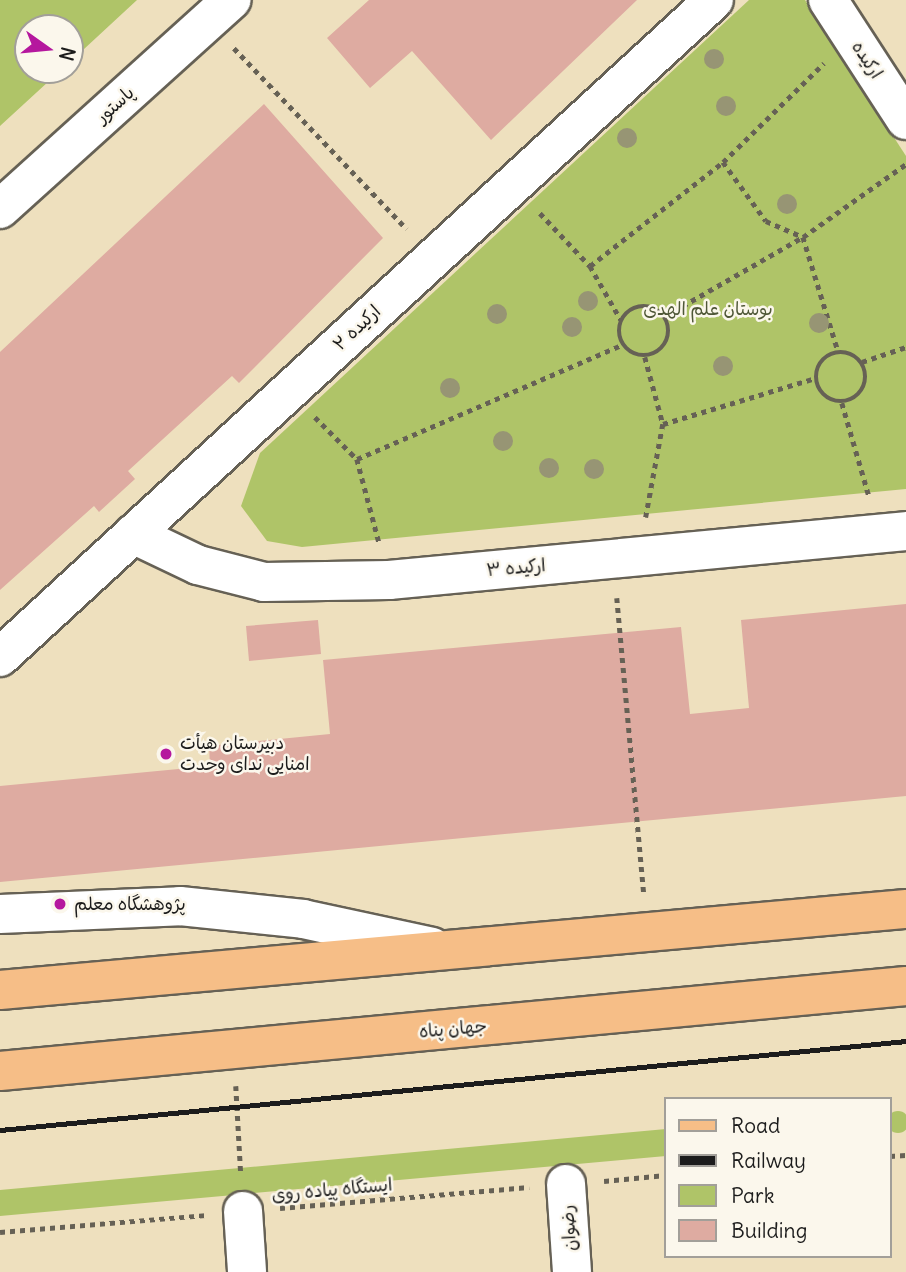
<!DOCTYPE html>
<html>
<head>
<meta charset="utf-8">
<style>
	body { margin:0 }
	#map { position:relative; width:906px; height:1272px; overflow:hidden; background:#eee0be; font-family:Delius,"Playpen Sans Arabic",sans-serif }
	div>[style] { position:absolute }
	[style*='--x'] { left:calc(var(--x)*1px); top:calc(var(--y)*1px); width:calc(var(--w)*1px); rotate:calc(var(--a)*1deg) }
	.green>* { inset:0; background:#afc468 }
	.round { border-radius:50% }
	.building>* { inset:0; background:#deaba1 }
	.path>* { height:4.5px; margin-top:-2.25px; transform-origin:0; background:repeating-linear-gradient(90deg,#666155 0 5px,transparent 0 10px) }
	.path>.ring { margin:-2.25px; padding:0; box-sizing:content-box; background:none; border:4.5px solid #666155; border-radius:50% }
	.roads { filter:drop-shadow(2px 0 #666155) drop-shadow(-2px 0 #666155) drop-shadow(0 2px #666155) drop-shadow(0 -2px #666155) }
	.minor>* { height:38px; margin:-19px; padding:0 19px; transform-origin:19px; border-radius:19px; background:#fff }
	.major>* { height:38px; margin:-19px; padding:0 19px; transform-origin:19px; border-radius:19px; background:#f6be87 }
	.rail>* { height:5px; margin:-2.5px; padding:0 2.5px; transform-origin:2.5px; border-radius:2.5px; background:#1c1c1c }
	.trees>* { width:20px; height:20px; margin:-10px; border-radius:50%; background:#979574 }
	.dots>* { width:19px; height:19px; translate:-50% -50%; box-sizing:border-box; border:4px solid #fbf7ec; border-radius:50% }
	span { translate:-50% -50%; white-space:nowrap; text-align:center; line-height:1.15; -webkit-text-stroke:5px #fbf7ec; paint-order:stroke }
	.street-label { font-size:18px; color:#1c1c1c }
	.park-label { font-size:18px; color:#4f5737 }
	.poi-label { font-size:18px; color:#1c1c1c }
	.left { translate:0 -50%; text-align:left }
	.legend { position:absolute; left:664px; top:1097px; width:228px; height:161px; box-sizing:border-box; background:#fbf7ec; border:2px solid #a29f99; margin:0; padding:9px 12px; list-style:none; font-size:21px; color:#1c1c1c }
	.legend li { display:flex; align-items:center; gap:14px; height:35px }
	.legend b { width:35px; border:2px solid #a29f99 }
	.north { position:absolute; left:14px; top:14px; width:70px; height:70px; box-sizing:border-box; background:#fbf7ec; border:2px solid #a29f99; border-radius:50%; rotate:105deg; font-size:19px; font-weight:700; line-height:28px; text-align:center; color:#1c1c1c }
	.north::after { content:''; display:block; margin:auto; width:24px; height:32px; background:#b5179e; clip-path:polygon(50% 0,100% 100%,50% 72%,0 100%) }
</style>
</head>
<body>
<div id="map">
	<div class="green">
		<div style="clip-path:polygon(0 0,137px 0,70px 62px,70px 28px,28px 28px,28px 70px,61px 70px,0 126px)"></div>
		<div style="clip-path:polygon(749px 0,805px 0,906px 156px,906px 489px,302px 547px,267px 541px,241px 506px,260px 453px)"></div>
		<div class="round" style="left:887px;top:1111px;width:22px;height:22px"></div>
		<div style="clip-path:polygon(666px 1129px,666px 1156px,0 1216px,0 1190px)"></div>
	</div>
	<div class="building">
		<div style="clip-path:polygon(369px 0,637px 0,491px 140px,412px 51px,370px 88px,327px 38px)"></div>
		<div style="clip-path:polygon(264px 104px,383px 238px,239px 383px,232px 376px,128px 471px,135px 479px,99px 512px,94px 506px,0 590px,0 352px)"></div>
		<div style="clip-path:polygon(906px 604px,906px 796px,0 882px,0 786px,210px 766px,209px 746px,330px 734px,323px 660px,681px 627px,690px 714px,749px 708px,741px 620px)"></div>
		<div style="clip-path:polygon(318px 620px,321px 654px,249px 661px,246px 626px)"></div>
	</div>
	<div class="path">
		<div style="--x:234;--y:48;--w:250;--a:46.3"></div>
		<div style="--x:723;--y:162;--w:73;--a:53.9"></div>
		<div style="--x:766;--y:221;--w:40;--a:23.4"></div>
		<div style="--x:803;--y:237;--w:119;--a:72.9"></div>
		<div style="--x:540;--y:213;--w:73;--a:46.7"></div>
		<div style="--x:590;--y:266;--w:169;--a:-38"></div>
		<div style="--x:723;--y:162;--w:141;--a:-44.4"></div>
		<div style="--x:590;--y:266;--w:62;--a:60.1"></div>
		<div class="ring" style="left:619px;top:306px;width:45.5px;height:45.5px"></div>
		<div style="--x:665;--y:316;--w:159;--a:-29.8"></div>
		<div style="--x:803;--y:237;--w:126;--a:-35.3"></div>
		<div class="ring" style="left:816px;top:352px;width:45.5px;height:45.5px"></div>
		<div style="--x:645;--y:357;--w:69;--a:75"></div>
		<div style="--x:663;--y:424;--w:95;--a:100.4"></div>
		<div style="--x:862;--y:362;--w:46;--a:-18.8"></div>
		<div style="--x:842;--y:403;--w:97;--a:73.8"></div>
		<div style="--x:315;--y:417;--w:59;--a:45"></div>
		<div style="--x:357;--y:459;--w:86;--a:75.2"></div>
		<div style="--x:663;--y:424;--w:159;--a:-16.8"></div>
		<div style="--x:357;--y:459;--w:288;--a:-23.3"></div>
		<div style="--x:617;--y:598;--w:299;--a:84.8"></div>
		<div style="--x:236;--y:1086;--w:89;--a:86.8"></div>
		<div style="--x:890;--y:1156;--w:16;--a:-4"></div>
		<div style="--x:604;--y:1181;--w:62;--a:-5.5"></div>
		<div style="--x:280;--y:1208;--w:250;--a:-4.8"></div>
		<div style="--x:0;--y:1232;--w:206;--a:-4.7"></div>
	</div>
	<div class="roads">
		<div class="minor">
			<div style="--x:828;--y:0;--w:143;--a:57"></div>
			<div style="--x:0;--y:209;--w:312;--a:-42.1"></div>
			<div style="--x:133;--y:534;--w:72;--a:25.5"></div>
			<div style="--x:198;--y:565;--w:68;--a:14.4"></div>
			<div style="--x:264;--y:582;--w:125;--a:-0.9"></div>
			<div style="--x:389;--y:580;--w:519;--a:-5.41"></div>
			<div style="--x:0;--y:657;--w:970;--a:-42.62"></div>
			<div style="--x:0;--y:914;--w:180;--a:-2.5"></div>
			<div style="--x:180;--y:906;--w:124;--a:6"></div>
			<div style="--x:303;--y:919;--w:132;--a:12.2"></div>
			<div style="--x:566;--y:1184;--w:88;--a:86.1"></div>
			<div style="--x:243;--y:1211;--w:61;--a:86.2"></div>
		</div>
		<div class="major">
			<div style="--x:0;--y:990;--w:910;--a:-5.11"></div>
			<div style="--x:0;--y:1071;--w:910;--a:-5.36"></div>
		</div>
	</div>
	<div class="rail">
		<div style="--x:0;--y:1130;--w:910;--a:-5.61"></div>
	</div>
	<div class="trees">
		<div style="left:714px;top:59px"></div>
		<div style="left:726px;top:106px"></div>
		<div style="left:627px;top:138px"></div>
		<div style="left:787px;top:204px"></div>
		<div style="left:588px;top:301px"></div>
		<div style="left:497px;top:314px"></div>
		<div style="left:819px;top:323px"></div>
		<div style="left:572px;top:327px"></div>
		<div style="left:723px;top:366px"></div>
		<div style="left:450px;top:388px"></div>
		<div style="left:503px;top:441px"></div>
		<div style="left:549px;top:468px"></div>
		<div style="left:594px;top:469px"></div>
	</div>
	<div class="dots">
		<div style="left:166px;top:754px;background:#b5179e"></div>
		<div style="left:60px;top:904px;background:#b5179e"></div>
	</div>
	<div class="street-label">
		<span style="left:867px;top:60px;rotate:57deg">ارکیده</span>
		<span style="left:115px;top:105px;rotate:-42deg">پاستور</span>
		<span style="left:357px;top:328px;rotate:-43deg">ارکیده ۲</span>
		<span style="left:516px;top:568px;rotate:-5deg">ارکیده ۳</span>
		<span style="left:453px;top:1029px;rotate:-5deg">جهان پناه</span>
		<span style="left:332px;top:1190px;rotate:-5deg">ایستگاه پیاده روی</span>
		<span style="left:569px;top:1228px;rotate:-94deg">رضوان</span>
	</div>
	<div class="park-label">
		<span style="left:708px;top:309px">بوستان علم الهدی</span>
	</div>
	<div class="poi-label">
		<span class="left" style="left:180px;top:754px">دبیرستان هیأت<br>امنایی ندای وحدت</span>
		<span class="left" style="left:74px;top:904px">پژوهشگاه معلم</span>
	</div>
	<ul class="legend">
	<li><b style="height:9px;background:#f6be87"></b>Road</li>
	<li><b style="height:9px;background:#1c1c1c"></b>Railway</li>
	<li><b style="height:19px;background:#afc468"></b>Park</li>
	<li><b style="height:19px;background:#deaba1"></b>Building</li>
	</ul>
	<div class="north">N</div>
</div>
</body>
</html>
